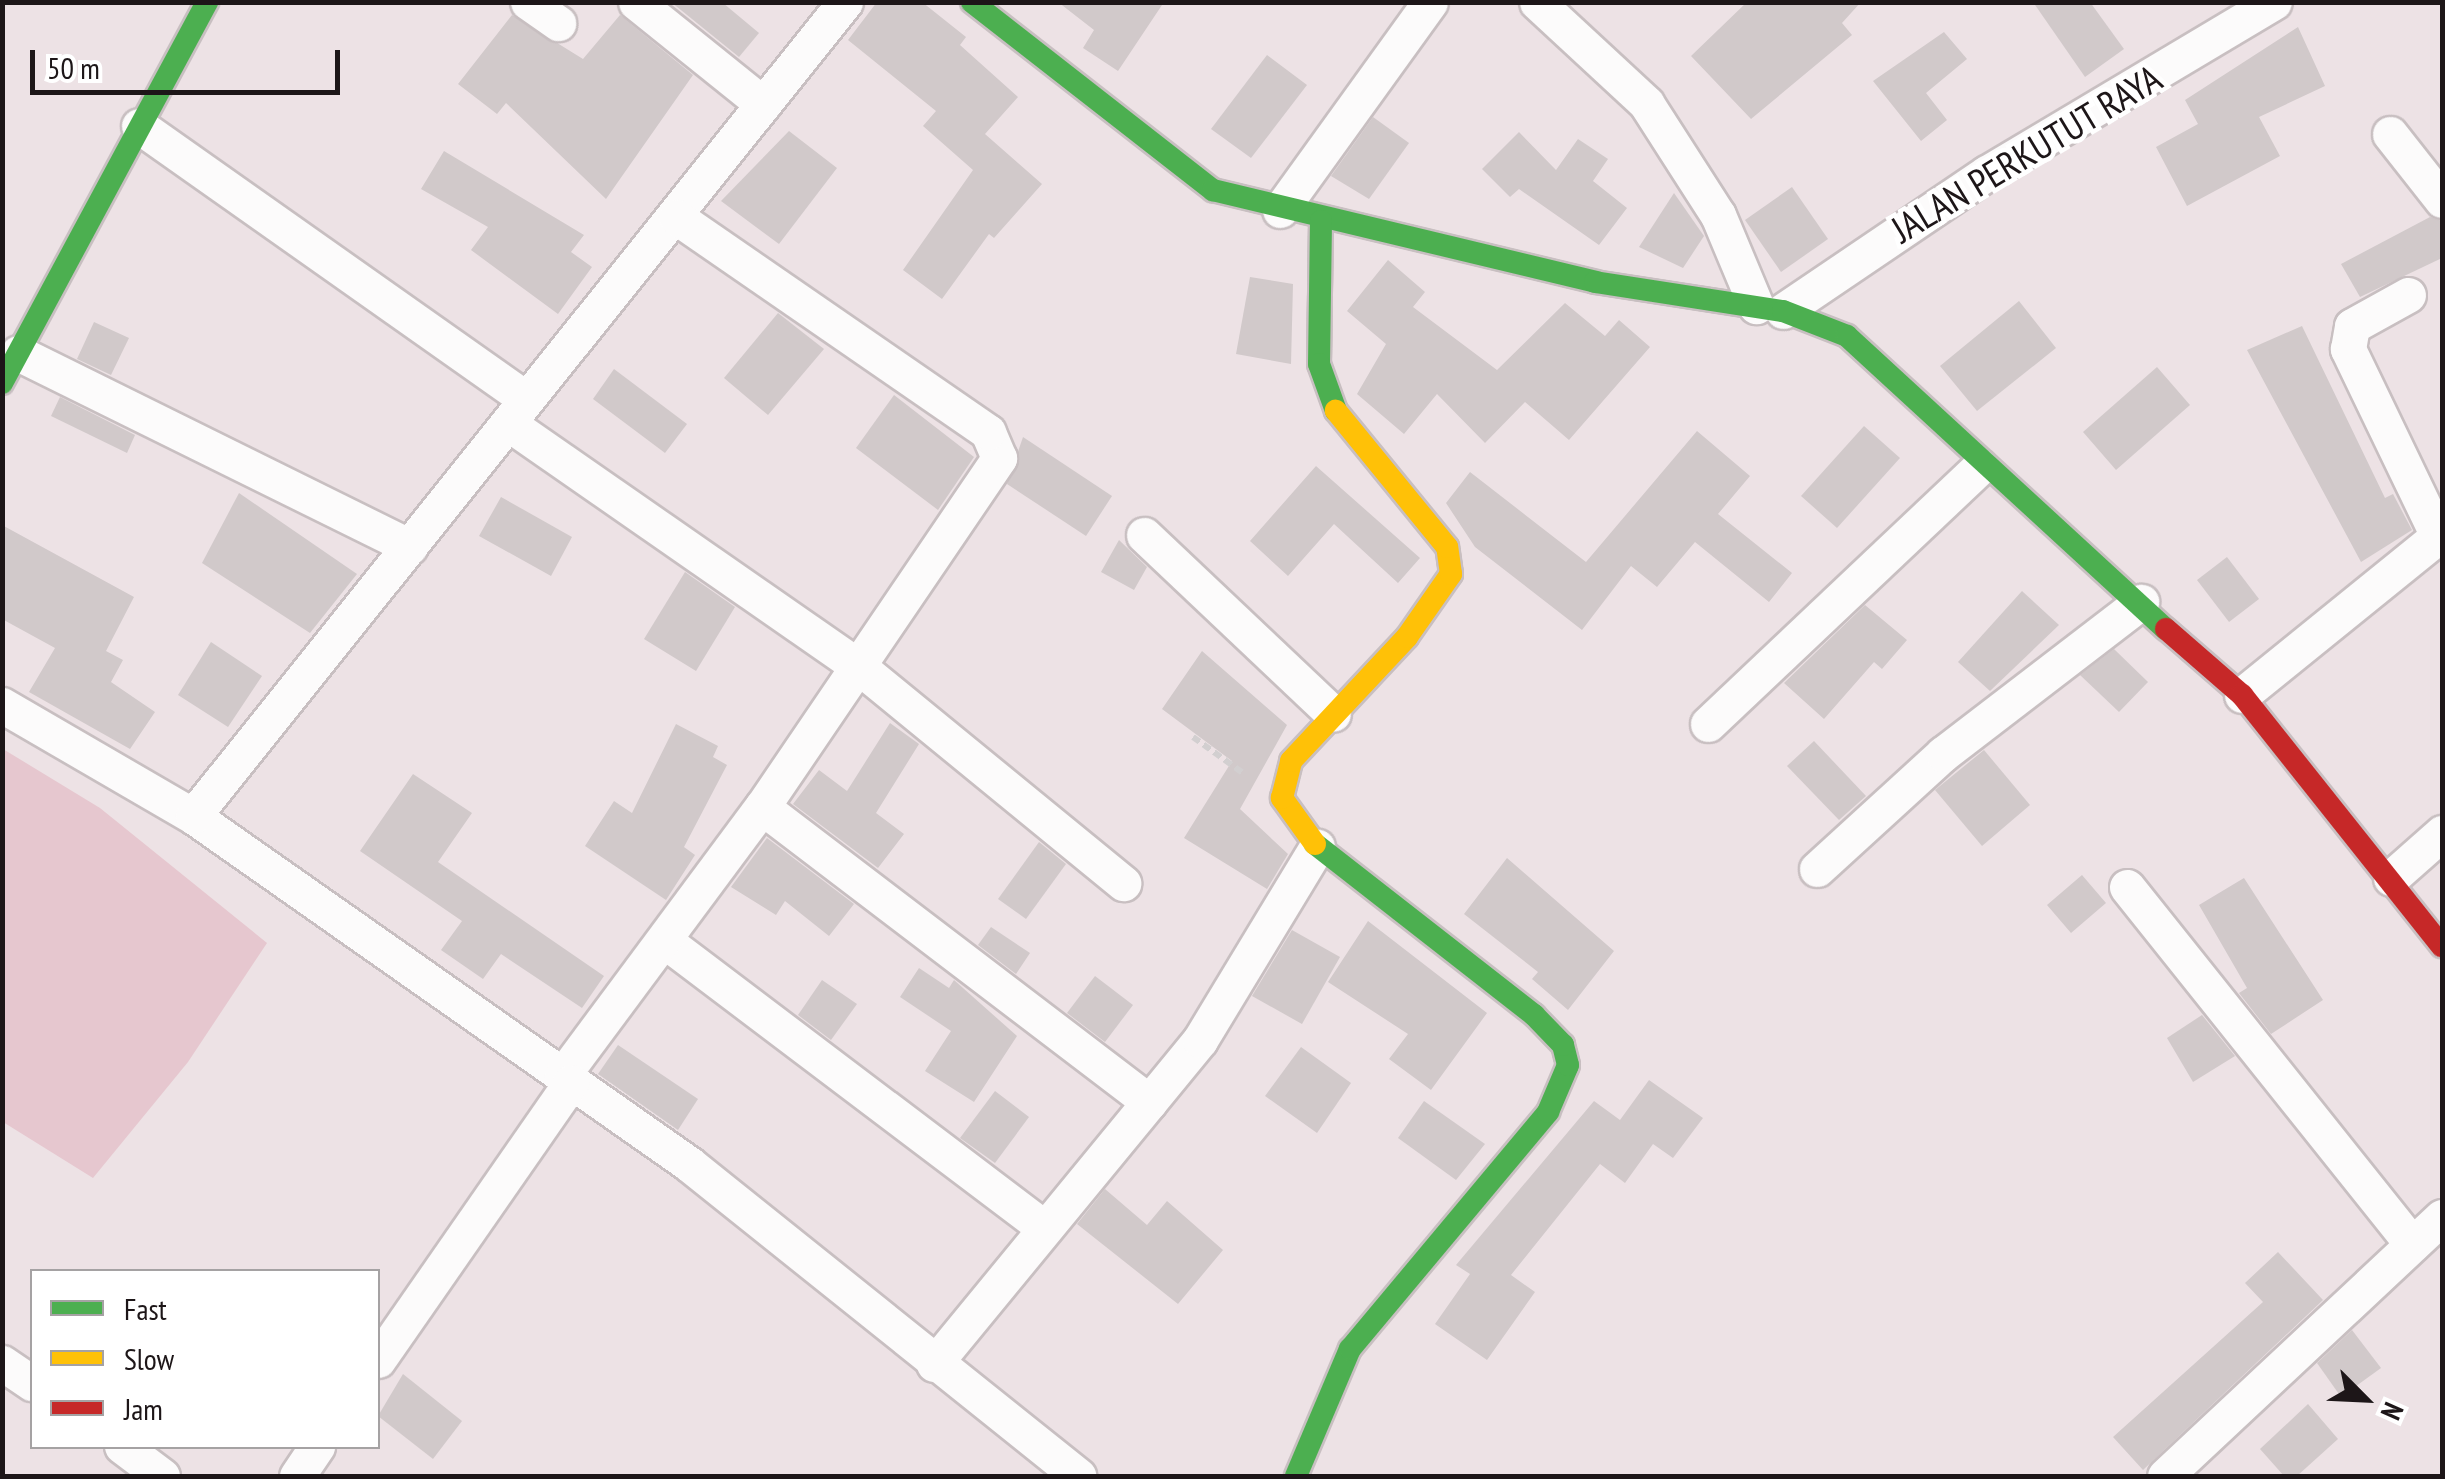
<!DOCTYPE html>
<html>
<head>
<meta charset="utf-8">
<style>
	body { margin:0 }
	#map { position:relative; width:2445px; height:1479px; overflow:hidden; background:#ede2e5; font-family:"PT Sans Narrow",sans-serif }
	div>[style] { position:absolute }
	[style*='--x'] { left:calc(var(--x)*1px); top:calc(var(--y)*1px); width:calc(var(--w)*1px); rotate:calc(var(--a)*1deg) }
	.green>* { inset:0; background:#e6c7cf }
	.building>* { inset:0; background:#d1c9ca }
	.path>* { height:6px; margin-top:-3px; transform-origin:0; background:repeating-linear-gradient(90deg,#d2cfd0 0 8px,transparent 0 13px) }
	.roads { filter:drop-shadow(2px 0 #c8bfc1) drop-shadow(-2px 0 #c8bfc1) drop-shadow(0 2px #c8bfc1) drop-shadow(0 -2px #c8bfc1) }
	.street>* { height:35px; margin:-17.5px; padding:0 17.5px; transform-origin:17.5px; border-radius:17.5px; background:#fcfbfb }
	.fast>* { height:22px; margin:-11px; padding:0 11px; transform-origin:11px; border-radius:11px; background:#4caf50 }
	.slow>* { height:22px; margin:-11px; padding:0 11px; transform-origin:11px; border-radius:11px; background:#ffc107 }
	.jam>* { height:22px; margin:-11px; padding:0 11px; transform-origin:11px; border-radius:11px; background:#c62828 }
	span { translate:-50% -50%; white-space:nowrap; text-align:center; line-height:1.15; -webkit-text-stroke:9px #fff; paint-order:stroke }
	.street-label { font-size:38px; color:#1d1618 }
	.frame { position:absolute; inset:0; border:5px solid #1d1618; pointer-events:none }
	.legend { position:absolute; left:30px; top:1269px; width:350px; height:180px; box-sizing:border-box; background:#fff; border:2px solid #a5a2a3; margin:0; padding:12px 18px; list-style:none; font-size:30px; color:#1d1618 }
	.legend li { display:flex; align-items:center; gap:20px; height:50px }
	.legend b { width:50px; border:2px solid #a5a2a3 }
	.north { position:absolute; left:2315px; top:1349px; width:100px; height:100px; -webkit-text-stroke:8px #fff; paint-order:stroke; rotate:114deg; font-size:28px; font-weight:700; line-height:40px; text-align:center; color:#1d1618 }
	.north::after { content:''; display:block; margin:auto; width:35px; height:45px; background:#1d1618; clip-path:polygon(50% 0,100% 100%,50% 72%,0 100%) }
	.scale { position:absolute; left:30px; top:50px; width:310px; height:45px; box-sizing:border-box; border:5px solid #1d1618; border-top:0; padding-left:12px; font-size:30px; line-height:35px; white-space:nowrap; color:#1d1618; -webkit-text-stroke:8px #fff; paint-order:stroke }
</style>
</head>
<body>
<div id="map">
	<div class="green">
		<div style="clip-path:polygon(3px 749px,100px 808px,267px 943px,188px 1062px,93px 1178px,3px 1122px)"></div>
	</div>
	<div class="building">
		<div style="clip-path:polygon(671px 2px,723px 3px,759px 33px,739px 57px)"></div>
		<div style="clip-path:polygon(877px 2px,922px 2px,966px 37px,960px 45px,1018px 97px,985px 134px,1042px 184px,994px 238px,989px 234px,942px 299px,903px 270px,973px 170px,923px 126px,936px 111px,848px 40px)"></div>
		<div style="clip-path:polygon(1058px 2px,1164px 2px,1118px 71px,1083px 48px,1094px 30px)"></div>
		<div style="clip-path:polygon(1747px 2px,1861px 2px,1842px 23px,1852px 35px,1751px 119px,1691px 56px)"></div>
		<div style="clip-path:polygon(2033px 2px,2090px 2px,2124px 49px,2085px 77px)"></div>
		<div style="clip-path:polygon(512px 15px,583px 59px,620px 15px,693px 75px,606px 199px,506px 103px,497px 114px,458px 84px)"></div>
		<div style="clip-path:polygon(2298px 27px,2325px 86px,2259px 117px,2280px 156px,2187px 206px,2156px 147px,2198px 124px,2185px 100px)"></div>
		<div style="clip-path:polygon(1944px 32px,1967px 59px,1926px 93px,1947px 120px,1921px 141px,1873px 81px)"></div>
		<div style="clip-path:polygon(1267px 55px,1307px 85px,1251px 158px,1211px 129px)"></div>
		<div style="clip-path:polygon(1373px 117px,1409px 143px,1369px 199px,1331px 176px)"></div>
		<div style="clip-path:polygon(789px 131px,837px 168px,779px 244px,721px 201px)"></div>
		<div style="clip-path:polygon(1519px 132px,1556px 170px,1578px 139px,1608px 159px,1593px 181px,1627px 208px,1599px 245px,1519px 189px,1510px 197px,1482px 169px)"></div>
		<div style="clip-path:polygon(444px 151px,584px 235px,571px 252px,592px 267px,558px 314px,471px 250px,488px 227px,421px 189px)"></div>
		<div style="clip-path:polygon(1792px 187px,1828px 239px,1781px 272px,1745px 220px)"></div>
		<div style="clip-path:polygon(1674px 193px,1704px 236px,1683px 268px,1639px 247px)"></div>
		<div style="clip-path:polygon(2430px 217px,2442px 221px,2442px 258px,2360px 297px,2341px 264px)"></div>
		<div style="clip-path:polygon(1388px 260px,1425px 292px,1413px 307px,1497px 370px,1565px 303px,1605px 336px,1619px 320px,1650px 347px,1569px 440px,1525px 402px,1485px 443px,1437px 394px,1404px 434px,1357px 394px,1386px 344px,1347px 311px)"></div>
		<div style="clip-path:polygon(1250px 277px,1293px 284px,1291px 364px,1236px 354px)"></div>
		<div style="clip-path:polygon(2019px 301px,2056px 348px,1977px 411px,1940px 366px)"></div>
		<div style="clip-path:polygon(778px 313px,824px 349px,768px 415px,724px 378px)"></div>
		<div style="clip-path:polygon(94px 322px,129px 338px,111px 375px,77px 359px)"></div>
		<div style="clip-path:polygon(2302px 326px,2385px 498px,2393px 494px,2412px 530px,2361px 562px,2247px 350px)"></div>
		<div style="clip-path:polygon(2157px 367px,2190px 405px,2116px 470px,2083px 432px)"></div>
		<div style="clip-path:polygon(614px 369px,687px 424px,665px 453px,593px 399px)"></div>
		<div style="clip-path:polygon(894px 395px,974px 457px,938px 510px,856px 448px)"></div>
		<div style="clip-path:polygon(60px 397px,135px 435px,127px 453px,51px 416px)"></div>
		<div style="clip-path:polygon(1864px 426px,1900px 458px,1837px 528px,1801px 496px)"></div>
		<div style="clip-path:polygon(1697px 431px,1750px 476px,1718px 514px,1792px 573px,1769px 602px,1695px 542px,1657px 587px,1631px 566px,1582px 630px,1475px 547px,1446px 503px,1470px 472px,1586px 562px)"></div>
		<div style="clip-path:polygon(1023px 437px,1112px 496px,1086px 536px,1007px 484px)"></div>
		<div style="clip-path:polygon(1316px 466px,1420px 558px,1398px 583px,1334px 524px,1288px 576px,1250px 541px)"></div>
		<div style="clip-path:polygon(239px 493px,357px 574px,310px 633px,202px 563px)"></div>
		<div style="clip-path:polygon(501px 497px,572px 537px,551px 576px,479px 536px)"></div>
		<div style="clip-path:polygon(2px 525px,134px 597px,106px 651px,123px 660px,111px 682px,155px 712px,130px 749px,29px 692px,55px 648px,2px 619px)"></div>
		<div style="clip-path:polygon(1119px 540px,1147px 567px,1134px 590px,1101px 572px)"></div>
		<div style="clip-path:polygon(2227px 557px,2259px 599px,2229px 622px,2197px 580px)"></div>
		<div style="clip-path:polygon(685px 572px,735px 607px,696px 671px,644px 639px)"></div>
		<div style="clip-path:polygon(2022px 591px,2059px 625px,1990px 691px,1958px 662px)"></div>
		<div style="clip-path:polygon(1865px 605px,1907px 640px,1882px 669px,1874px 662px,1824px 719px,1784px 683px)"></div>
		<div style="clip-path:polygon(211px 642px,262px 676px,228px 727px,178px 695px)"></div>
		<div style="clip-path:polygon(2114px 649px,2148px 682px,2119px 712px,2080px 675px)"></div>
		<div style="clip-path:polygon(1202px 651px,1287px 725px,1240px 809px,1288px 854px,1267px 889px,1184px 838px,1232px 761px,1162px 709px)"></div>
		<div style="clip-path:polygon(890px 723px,919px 744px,876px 813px,904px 834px,878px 868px,793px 804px,819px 770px,847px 791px)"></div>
		<div style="clip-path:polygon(676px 724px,718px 746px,713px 757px,727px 765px,684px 847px,695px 855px,666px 900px,585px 846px,614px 801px,632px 813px)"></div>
		<div style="clip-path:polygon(1814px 741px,1866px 796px,1839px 820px,1787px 766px)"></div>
		<div style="clip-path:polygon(1984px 750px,2030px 805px,1982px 846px,1935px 790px)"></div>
		<div style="clip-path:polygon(413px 774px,472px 813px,438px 862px,604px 976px,582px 1008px,501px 954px,483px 979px,441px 950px,462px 921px,360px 851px)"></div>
		<div style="clip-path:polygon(767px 838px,854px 904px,829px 936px,785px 901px,776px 915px,731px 887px)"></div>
		<div style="clip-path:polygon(1039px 842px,1066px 864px,1026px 919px,998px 899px)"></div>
		<div style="clip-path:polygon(1507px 858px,1614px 951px,1568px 1010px,1532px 979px,1538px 972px,1464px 914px)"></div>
		<div style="clip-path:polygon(2082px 875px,2106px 903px,2071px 933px,2047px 905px)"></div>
		<div style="clip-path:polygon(2244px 878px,2323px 1000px,2271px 1034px,2239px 993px,2247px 988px,2199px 905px)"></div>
		<div style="clip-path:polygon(1368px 921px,1487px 1013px,1431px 1090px,1389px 1059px,1408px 1034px,1328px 982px)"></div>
		<div style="clip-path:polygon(991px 927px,1030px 953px,1016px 974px,978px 945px)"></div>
		<div style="clip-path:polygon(1292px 930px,1340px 957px,1302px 1024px,1252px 996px)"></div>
		<div style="clip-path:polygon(919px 968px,949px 988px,954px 980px,1017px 1036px,974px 1102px,925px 1071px,951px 1031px,900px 997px)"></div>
		<div style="clip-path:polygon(1095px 976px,1133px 1005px,1105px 1042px,1067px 1013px)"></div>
		<div style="clip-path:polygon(822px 980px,857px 1004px,831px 1040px,798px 1015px)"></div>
		<div style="clip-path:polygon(2202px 1015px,2235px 1056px,2193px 1082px,2167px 1038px)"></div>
		<div style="clip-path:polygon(618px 1045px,698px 1099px,678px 1130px,598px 1074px)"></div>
		<div style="clip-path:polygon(1301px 1047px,1351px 1083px,1317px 1133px,1265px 1096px)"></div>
		<div style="clip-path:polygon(1649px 1080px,1703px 1118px,1673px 1158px,1653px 1144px,1625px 1183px,1600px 1164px,1511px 1275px,1535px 1292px,1487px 1360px,1435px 1324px,1470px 1274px,1456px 1265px,1594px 1101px,1620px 1120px)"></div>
		<div style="clip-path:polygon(995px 1091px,1029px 1117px,995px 1163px,960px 1138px)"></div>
		<div style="clip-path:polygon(1424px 1101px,1485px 1144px,1456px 1180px,1398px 1138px)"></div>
		<div style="clip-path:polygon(1105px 1189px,1147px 1225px,1167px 1201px,1223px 1250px,1178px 1304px,1077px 1224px)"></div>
		<div style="clip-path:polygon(2278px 1252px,2323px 1300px,2143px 1470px,2113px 1437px,2263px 1302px,2245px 1283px)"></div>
		<div style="clip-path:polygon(2352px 1330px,2381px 1368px,2341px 1397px,2317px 1363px)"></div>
		<div style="clip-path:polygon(403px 1374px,462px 1421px,433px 1459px,378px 1416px)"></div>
		<div style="clip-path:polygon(2308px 1404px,2338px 1439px,2297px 1476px,2284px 1476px,2260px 1449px)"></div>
	</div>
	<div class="path">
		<div style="--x:1193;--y:737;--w:62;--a:35.8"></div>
	</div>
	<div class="roads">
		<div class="street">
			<div style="--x:528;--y:2;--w:37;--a:35"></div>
			<div style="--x:636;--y:2;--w:163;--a:38.8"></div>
			<div style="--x:1537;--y:2;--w:149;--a:42.8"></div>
			<div style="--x:1646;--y:103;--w:133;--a:57.3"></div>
			<div style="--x:1718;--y:215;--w:99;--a:67.3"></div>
			<div style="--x:139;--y:126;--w:472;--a:35.2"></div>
			<div style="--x:2390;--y:134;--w:84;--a:51.8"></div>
			<div style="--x:1280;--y:210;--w:256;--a:-54.2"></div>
			<div style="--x:1783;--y:311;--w:246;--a:-34.1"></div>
			<div style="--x:1987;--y:173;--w:334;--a:-30.8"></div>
			<div style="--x:18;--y:353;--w:437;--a:26.3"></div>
			<div style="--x:508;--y:423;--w:426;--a:34.8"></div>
			<div style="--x:858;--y:666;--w:343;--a:39.3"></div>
			<div style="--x:1144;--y:535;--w:260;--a:43.4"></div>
			<div style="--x:2242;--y:695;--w:252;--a:-39"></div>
			<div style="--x:2438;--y:536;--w:208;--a:-115.7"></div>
			<div style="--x:2348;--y:349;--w:23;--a:-80"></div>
			<div style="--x:2352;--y:326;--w:64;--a:-29"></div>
			<div style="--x:2;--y:705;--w:221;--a:30.2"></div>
			<div style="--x:193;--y:816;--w:606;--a:35.05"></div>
			<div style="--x:689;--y:1164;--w:499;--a:38.7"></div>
			<div style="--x:1708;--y:724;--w:374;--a:-43.4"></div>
			<div style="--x:762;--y:807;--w:487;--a:37.3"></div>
			<div style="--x:193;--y:816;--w:1043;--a:-51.31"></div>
			<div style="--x:1817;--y:869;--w:171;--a:-42.4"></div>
			<div style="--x:1943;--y:754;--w:250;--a:-37.5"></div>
			<div style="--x:2391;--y:878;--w:68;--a:-41.4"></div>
			<div style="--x:2127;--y:887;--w:457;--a:51.4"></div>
			<div style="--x:665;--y:941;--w:476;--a:37.1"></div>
			<div style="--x:562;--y:1076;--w:335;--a:-53.4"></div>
			<div style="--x:762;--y:807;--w:422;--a:-55.8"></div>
			<div style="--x:999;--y:458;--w:28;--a:-113"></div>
			<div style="--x:988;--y:432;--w:379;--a:-145.4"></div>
			<div style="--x:378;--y:1360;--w:338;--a:-55.2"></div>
			<div style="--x:2;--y:1363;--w:36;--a:34"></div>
			<div style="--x:934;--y:1364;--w:419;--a:-50.6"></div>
			<div style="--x:1200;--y:1040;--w:226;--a:-58.8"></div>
			<div style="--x:122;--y:1446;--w:50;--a:36.9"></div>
			<div style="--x:297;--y:1476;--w:36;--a:-56"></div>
			<div style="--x:2165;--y:1476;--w:379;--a:-43.1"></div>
		</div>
		<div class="fast">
			<div style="--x:972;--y:2;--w:306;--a:38"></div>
			<div style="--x:1213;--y:190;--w:393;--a:13.5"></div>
			<div style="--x:1595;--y:282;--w:190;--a:8.8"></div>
			<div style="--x:1783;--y:311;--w:69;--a:21.3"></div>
			<div style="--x:1847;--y:336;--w:433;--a:42.6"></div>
			<div style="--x:1321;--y:221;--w:143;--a:90.8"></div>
			<div style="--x:1319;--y:364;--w:50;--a:70.1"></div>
			<div style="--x:2;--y:383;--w:433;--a:-61.7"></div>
			<div style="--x:1296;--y:1476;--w:138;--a:-67"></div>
			<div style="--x:1350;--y:1349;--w:309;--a:-50.1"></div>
			<div style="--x:1548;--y:1112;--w:51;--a:-66.9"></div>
			<div style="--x:1568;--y:1065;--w:21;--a:-104"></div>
			<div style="--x:1563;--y:1045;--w:42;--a:-134"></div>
			<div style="--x:1534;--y:1015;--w:278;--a:-142"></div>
		</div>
		<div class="slow">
			<div style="--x:1315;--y:844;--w:57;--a:-125.7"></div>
			<div style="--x:1282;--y:798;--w:38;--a:-76"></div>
			<div style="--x:1291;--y:761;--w:170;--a:-46.9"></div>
			<div style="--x:1407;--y:637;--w:77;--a:-55.1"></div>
			<div style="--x:1451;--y:574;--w:27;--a:-98"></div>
			<div style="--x:1447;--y:547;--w:176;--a:-129.2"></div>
		</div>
		<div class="jam">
			<div style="--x:2166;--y:629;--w:101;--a:41"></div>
			<div style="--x:2242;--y:695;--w:321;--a:51.5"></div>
		</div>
	</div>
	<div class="street-label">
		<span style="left:2026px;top:153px;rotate:-31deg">JALAN PERKUTUT RAYA</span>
	</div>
	<div class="frame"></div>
	<ul class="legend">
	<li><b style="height:12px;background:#4caf50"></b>Fast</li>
	<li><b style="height:12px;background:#ffc107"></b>Slow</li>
	<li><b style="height:12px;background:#c62828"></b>Jam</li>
	</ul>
	<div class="north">N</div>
	<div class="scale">50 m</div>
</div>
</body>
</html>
